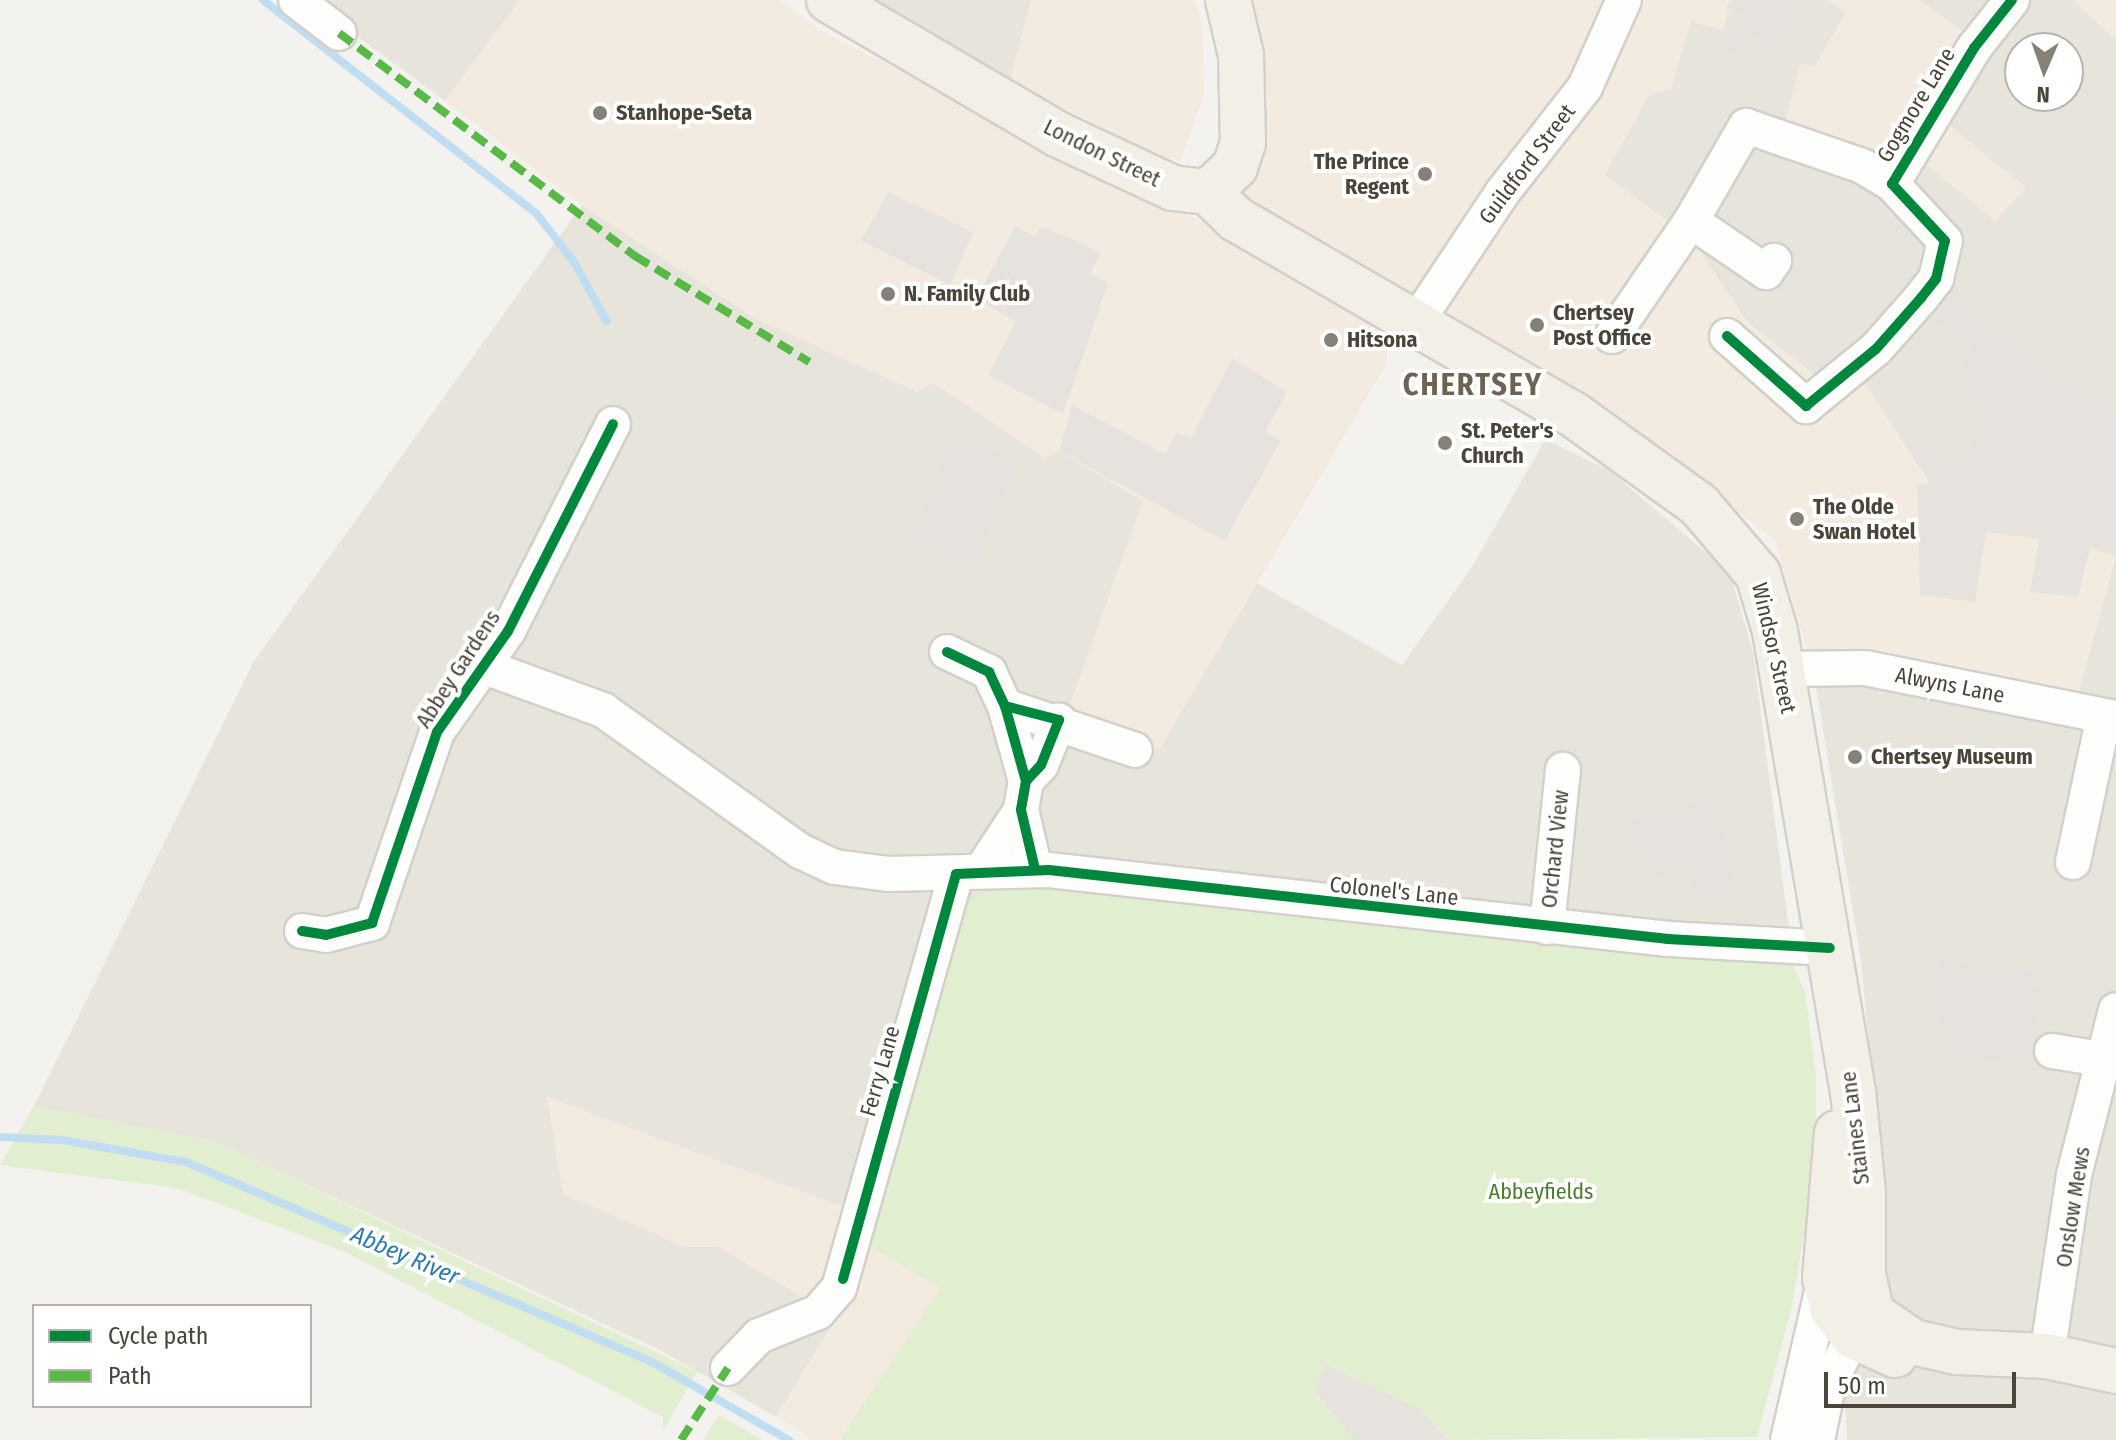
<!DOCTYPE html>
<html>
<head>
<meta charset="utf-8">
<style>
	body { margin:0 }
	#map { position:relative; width:2116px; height:1440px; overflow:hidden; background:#f4f2ee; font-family:"Fira Sans Condensed",sans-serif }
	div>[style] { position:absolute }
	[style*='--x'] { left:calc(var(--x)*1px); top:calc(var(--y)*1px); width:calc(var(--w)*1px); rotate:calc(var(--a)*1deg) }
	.residential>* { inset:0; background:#e7e4dc }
	.commercial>* { inset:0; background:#f3ebdf }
	.industrial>* { inset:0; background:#e6e2de }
	.green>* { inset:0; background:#e1eecf }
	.parking>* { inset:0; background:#e6e3df }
	.stream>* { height:8px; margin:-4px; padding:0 4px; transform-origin:4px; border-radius:4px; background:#c0ddf1 }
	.roads { filter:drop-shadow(2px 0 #d2d0cb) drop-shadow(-2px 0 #d2d0cb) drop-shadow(0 2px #d2d0cb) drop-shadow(0 -2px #d2d0cb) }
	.minor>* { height:34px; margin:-17px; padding:0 17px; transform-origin:17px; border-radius:17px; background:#fdfdfc }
	.major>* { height:44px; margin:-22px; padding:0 22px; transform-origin:22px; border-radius:22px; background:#f2efe6 }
	.quiet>* { height:8px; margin-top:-4px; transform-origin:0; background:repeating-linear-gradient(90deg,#58b947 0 16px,transparent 0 24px) }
	.cycleway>* { height:10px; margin:-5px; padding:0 5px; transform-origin:5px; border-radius:5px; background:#00873e }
	.dots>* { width:22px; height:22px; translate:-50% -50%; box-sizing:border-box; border:4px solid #fff; border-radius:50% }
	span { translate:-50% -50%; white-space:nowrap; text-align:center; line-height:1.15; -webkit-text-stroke:8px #fff; paint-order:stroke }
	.street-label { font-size:22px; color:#4b4439 }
	.poi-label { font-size:22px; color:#4b4439; font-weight:700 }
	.left { translate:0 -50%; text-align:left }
	.right { translate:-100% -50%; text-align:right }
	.park-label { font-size:22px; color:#4a7f2a }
	.water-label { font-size:24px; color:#2e7ab2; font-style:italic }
	.district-label { font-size:30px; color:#6e6250; font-weight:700; letter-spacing:2px }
	.legend { position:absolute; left:32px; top:1304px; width:280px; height:104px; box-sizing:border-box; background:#fff; border:2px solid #b7b4b0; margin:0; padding:10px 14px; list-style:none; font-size:24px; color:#4b4439 }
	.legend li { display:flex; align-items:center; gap:16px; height:40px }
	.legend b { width:40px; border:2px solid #b7b4b0 }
	.north { position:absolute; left:2004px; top:32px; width:80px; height:80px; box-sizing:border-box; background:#fff; border:2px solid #b7b4b0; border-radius:50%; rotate:182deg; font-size:22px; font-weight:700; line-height:32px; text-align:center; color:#4b4439 }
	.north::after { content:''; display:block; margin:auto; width:28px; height:36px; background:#868178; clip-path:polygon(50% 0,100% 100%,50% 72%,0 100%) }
	.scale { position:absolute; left:1824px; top:1372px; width:192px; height:36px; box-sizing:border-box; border:4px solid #4b4439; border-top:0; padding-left:10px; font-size:24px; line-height:28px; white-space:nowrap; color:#4b4439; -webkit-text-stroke:6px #fff; paint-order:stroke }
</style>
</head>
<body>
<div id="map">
	<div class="residential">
		<div style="clip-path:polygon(308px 0,520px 0,445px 101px)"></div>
		<div style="clip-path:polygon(864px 0,1031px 0,1010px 81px)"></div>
		<div style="clip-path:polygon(evenodd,1731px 0,1828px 0,1846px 12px,1815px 67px,1918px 157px,2026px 188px,1941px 119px,1966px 34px,1919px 0,2073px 0,2116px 40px,2116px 416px,2100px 405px,1929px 483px,1863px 381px,1812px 373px,1748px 323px,1691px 238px,1604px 175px,1648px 96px,1675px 75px,1691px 21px,1732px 10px,1726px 8px,1731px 0,2020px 48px,2068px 48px,2068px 96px,2020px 96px,2020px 48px)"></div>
		<div style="clip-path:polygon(582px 205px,756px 319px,815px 345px,934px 383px,1044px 457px,1059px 451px,1143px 501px,1069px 708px,1159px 750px,1255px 582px,1402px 665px,1470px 570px,1545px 440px,1609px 470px,1730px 573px,1753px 652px,1794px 968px,1003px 884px,848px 1209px,547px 1097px,685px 1247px,719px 1247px,838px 1318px,776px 1417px,660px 1350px,215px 1142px,34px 1106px,253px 663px)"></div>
		<div style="clip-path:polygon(2116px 556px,2116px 1440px,1847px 1440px,1845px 1397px,1883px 1305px,1881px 1174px,1861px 960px,1816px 687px,1859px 685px,2043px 715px,2077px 698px)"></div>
	</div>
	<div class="commercial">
		<div style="clip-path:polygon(520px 0,778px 0,827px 34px,1159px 203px,1229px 233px,1387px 336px,1387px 363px,1159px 750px,1143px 749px,1069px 709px,1143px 501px,1059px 451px,1045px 458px,934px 383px,917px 392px,756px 319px,582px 205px,445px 101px)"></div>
		<div style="clip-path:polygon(1031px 0,1195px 0,1202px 22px,1205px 92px,1180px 161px,1152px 153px,1010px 81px)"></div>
		<div style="clip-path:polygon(1247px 0,1731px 0,1723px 31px,1691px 21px,1671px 89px,1648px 96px,1605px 175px,1691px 238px,1748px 323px,1812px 373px,1863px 381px,1930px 483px,2116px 416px,2116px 556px,2077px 698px,1809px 657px,1775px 541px,1697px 480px,1252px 205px,1245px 193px,1264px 131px)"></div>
		<div style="clip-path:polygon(1828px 0,1919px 0,1967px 34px,1941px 119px,2026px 188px,1995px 221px,1918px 157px,1876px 157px,1785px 122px,1800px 64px,1815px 66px,1846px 12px)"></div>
		<div style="clip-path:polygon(2073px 0,2116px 0,2116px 40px,2090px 15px)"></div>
		<div style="clip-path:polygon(547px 1097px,848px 1209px,817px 1305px,719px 1247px,685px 1247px,563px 1194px)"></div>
		<div style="clip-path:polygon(865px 1243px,941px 1287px,840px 1440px,813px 1440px,776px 1417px,858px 1282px)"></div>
	</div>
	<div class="industrial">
		<div style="clip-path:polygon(1325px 1364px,1420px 1409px,1448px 1440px,1354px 1440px,1314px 1391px)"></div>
	</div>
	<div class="green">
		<div style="clip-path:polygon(1002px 884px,1794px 968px,1805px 991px,1816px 1076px,1816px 1164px,1792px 1306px,1757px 1437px,1448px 1440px,1420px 1409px,1325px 1364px,1314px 1392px,1354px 1440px,840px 1440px,940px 1288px,865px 1243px,963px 904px)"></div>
		<div style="clip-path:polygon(34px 1106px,215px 1142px,697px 1372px,663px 1431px,663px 1417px,345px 1252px,177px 1188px,0 1165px)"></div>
		<div style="clip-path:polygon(719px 1415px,762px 1440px,703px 1440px)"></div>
	</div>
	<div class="parking">
		<div style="clip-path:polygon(1731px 0,1805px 0,1781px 48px,1748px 33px,1740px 54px,1724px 51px,1727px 25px,1737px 26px,1744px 14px,1726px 8px)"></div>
		<div style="clip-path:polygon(888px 192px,973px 232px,950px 285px,861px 241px)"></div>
		<div style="clip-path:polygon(1015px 226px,1035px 237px,1041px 226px,1101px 252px,1090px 273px,1108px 283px,1063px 414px,988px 375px,1016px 322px,976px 299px)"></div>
		<div style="clip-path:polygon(1942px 289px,2116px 416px,2116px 556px,2090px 548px,2078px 597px,2030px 592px,2039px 539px,1986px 532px,1975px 602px,1920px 595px,1917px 486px,1929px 483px,1906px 442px,1913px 429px,1958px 462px,1991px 415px,1948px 384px,1974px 349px,1922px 311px)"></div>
		<div style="clip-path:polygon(1232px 358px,1287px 392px,1265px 432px,1281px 441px,1224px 541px,1059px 451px,1072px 405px,1165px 454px,1177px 432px,1191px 439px)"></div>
		<div style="clip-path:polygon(953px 433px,1018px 460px,974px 568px,909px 541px)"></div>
		<div style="clip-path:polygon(1717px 796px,1737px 897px,1695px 900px,1686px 868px,1652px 879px,1647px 861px,1619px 824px)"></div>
		<div style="clip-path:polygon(1939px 960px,2033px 971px,2031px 987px,2043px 989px,2031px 1057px,1946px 1065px,1931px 972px,1940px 968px)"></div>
	</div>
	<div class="stream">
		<div style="--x:263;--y:0;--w:346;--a:38"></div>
		<div style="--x:536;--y:213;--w:62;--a:52.2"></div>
		<div style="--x:574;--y:262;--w:68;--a:61.2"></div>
		<div style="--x:0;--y:1137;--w:62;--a:2.8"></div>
		<div style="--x:62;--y:1140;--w:126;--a:10.1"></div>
		<div style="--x:186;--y:1162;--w:507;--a:23.23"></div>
		<div style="--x:652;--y:1362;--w:158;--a:29.7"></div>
	</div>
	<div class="roads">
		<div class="minor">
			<div style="--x:296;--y:0;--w:54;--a:37.5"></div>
			<div style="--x:1691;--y:221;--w:91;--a:34.2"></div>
			<div style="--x:1766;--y:272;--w:14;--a:-54"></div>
			<div style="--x:1417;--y:321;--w:154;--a:-56.4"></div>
			<div style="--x:1502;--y:193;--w:135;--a:-51.9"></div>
			<div style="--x:1585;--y:87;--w:95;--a:-65.9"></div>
			<div style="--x:1612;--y:336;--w:140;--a:-55.5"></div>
			<div style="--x:1691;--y:221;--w:110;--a:-59.9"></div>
			<div style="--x:1746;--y:126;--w:123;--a:19"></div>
			<div style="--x:1862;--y:166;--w:35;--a:31"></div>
			<div style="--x:1727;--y:336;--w:106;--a:41.5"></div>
			<div style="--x:1806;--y:406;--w:90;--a:-39.2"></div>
			<div style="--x:1876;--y:349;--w:68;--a:-48.6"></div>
			<div style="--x:1921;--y:298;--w:24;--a:-52"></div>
			<div style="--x:1936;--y:279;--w:39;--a:-77"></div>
			<div style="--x:1945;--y:241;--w:78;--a:-132.9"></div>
			<div style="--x:1892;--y:184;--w:159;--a:-58.9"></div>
			<div style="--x:1974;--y:48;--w:61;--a:-51.6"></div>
			<div style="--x:947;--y:652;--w:47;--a:25.5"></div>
			<div style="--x:989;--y:672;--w:38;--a:65"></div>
			<div style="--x:1005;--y:706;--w:78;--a:74.4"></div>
			<div style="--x:1026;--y:781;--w:29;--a:100"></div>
			<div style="--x:1021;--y:810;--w:61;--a:76.7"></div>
			<div style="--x:485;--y:667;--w:126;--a:20"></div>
			<div style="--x:603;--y:710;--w:242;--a:35.6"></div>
			<div style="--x:800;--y:851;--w:38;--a:25"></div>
			<div style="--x:835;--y:867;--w:53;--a:7.5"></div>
			<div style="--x:888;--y:874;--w:161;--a:-1.4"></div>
			<div style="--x:1049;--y:870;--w:623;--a:6.36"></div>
			<div style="--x:1668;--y:939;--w:162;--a:3.2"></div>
			<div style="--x:1783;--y:669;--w:82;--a:-0.7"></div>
			<div style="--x:1865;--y:668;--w:256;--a:11.3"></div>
			<div style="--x:1005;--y:706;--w:137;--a:18.7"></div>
			<div style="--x:1026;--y:781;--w:22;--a:-47"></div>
			<div style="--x:1041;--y:765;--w:48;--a:-68.2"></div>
			<div style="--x:2073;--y:862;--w:149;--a:-78"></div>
			<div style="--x:981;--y:871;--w:73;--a:-56.7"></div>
			<div style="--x:1547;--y:927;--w:158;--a:-84.2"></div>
			<div style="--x:302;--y:931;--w:24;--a:9"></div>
			<div style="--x:326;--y:935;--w:48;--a:-14.6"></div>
			<div style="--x:372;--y:923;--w:202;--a:-71.2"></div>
			<div style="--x:437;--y:732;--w:123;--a:-54.9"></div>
			<div style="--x:508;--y:631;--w:232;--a:-63.1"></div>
			<div style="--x:2052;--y:1051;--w:50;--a:9.3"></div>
			<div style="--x:2047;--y:1356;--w:183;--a:-81.5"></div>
			<div style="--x:2074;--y:1175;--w:170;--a:-75.7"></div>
			<div style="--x:728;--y:1368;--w:45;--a:-45.9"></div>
			<div style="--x:759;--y:1336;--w:64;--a:-22.1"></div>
			<div style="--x:818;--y:1312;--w:32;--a:-49"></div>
			<div style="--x:839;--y:1288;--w:430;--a:-74.2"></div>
			<div style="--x:1788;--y:1440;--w:166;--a:-77.1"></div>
			<div style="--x:1817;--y:1440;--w:54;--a:-78.3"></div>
			<div style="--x:1828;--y:1387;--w:79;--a:-64.4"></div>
		</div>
		<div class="major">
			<div style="--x:829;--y:0;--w:264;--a:30.4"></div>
			<div style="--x:1057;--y:134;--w:128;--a:25"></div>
			<div style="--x:1173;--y:188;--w:35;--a:7"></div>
			<div style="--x:1208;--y:192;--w:39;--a:44"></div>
			<div style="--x:1236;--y:219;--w:389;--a:30.1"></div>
			<div style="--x:1573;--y:414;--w:155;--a:35.8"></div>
			<div style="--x:1699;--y:505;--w:91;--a:49.5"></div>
			<div style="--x:1758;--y:574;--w:59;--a:73.4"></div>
			<div style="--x:1775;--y:631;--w:467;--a:80.4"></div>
			<div style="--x:1853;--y:1091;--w:102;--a:84.4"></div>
			<div style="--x:1863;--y:1193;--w:82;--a:90"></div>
			<div style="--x:1863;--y:1275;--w:40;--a:77"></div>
			<div style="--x:1872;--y:1314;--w:50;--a:34.3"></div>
			<div style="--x:1913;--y:1342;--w:45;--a:12.8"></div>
			<div style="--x:1957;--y:1352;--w:90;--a:2.5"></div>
			<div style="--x:2047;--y:1356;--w:71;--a:12.3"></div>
			<div style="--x:1208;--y:192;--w:37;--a:-43"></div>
			<div style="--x:1235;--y:167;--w:25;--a:-72"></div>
			<div style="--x:1243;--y:143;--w:88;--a:-91.3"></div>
			<div style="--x:1241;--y:55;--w:57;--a:-103.3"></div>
			<div style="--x:1837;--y:1133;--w:145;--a:94.7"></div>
			<div style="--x:1825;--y:1278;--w:33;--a:76"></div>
			<div style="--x:1833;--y:1310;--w:33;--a:52"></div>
			<div style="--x:1853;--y:1336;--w:46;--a:24.3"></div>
		</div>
	</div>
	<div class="quiet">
		<div style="--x:339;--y:33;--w:371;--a:37"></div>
		<div style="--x:635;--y:256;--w:204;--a:31.3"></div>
		<div style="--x:681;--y:1440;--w:86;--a:-56.9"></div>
	</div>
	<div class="cycleway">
		<div style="--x:1727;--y:336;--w:106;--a:41.5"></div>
		<div style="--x:1806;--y:406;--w:90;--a:-39.2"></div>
		<div style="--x:1876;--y:349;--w:68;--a:-48.6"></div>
		<div style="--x:1921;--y:298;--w:24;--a:-52"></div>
		<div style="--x:1936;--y:279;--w:39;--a:-77"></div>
		<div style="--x:1945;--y:241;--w:78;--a:-132.9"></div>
		<div style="--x:1892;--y:184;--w:159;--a:-58.9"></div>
		<div style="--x:1974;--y:48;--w:61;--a:-51.6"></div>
		<div style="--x:947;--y:652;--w:47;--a:25.5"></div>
		<div style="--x:989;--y:672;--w:38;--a:65"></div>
		<div style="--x:1005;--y:706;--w:78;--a:74.4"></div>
		<div style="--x:1026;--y:781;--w:29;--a:100"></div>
		<div style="--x:1021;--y:810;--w:61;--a:76.7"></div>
		<div style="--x:1005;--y:706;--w:56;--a:14.5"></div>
		<div style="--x:1059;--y:720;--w:48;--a:111.8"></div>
		<div style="--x:1041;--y:765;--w:22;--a:133"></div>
		<div style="--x:302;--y:931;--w:24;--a:9"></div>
		<div style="--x:326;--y:935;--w:48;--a:-14.6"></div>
		<div style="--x:372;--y:923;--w:202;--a:-71.2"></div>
		<div style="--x:437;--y:732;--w:123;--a:-54.9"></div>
		<div style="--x:508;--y:631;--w:232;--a:-63.1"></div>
		<div style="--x:843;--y:1279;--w:420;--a:-74.4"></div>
		<div style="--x:956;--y:874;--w:93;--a:-2.5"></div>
		<div style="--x:1049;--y:870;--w:623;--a:6.36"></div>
		<div style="--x:1668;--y:939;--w:162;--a:3.2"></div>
	</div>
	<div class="dots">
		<div style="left:600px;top:113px;background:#868178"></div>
		<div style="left:1425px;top:174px;background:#868178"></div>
		<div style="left:888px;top:294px;background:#868178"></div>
		<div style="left:1537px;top:325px;background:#868178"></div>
		<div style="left:1331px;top:340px;background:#868178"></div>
		<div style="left:1445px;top:443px;background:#868178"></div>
		<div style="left:1797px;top:519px;background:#868178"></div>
		<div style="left:1855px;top:757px;background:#868178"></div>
	</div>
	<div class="street-label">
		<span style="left:1916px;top:105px;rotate:-59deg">Gogmore Lane</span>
		<span style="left:1102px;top:153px;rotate:26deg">London Street</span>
		<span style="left:1527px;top:164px;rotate:-53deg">Guildford Street</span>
		<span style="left:1774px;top:648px;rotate:77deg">Windsor Street</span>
		<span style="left:458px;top:669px;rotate:-57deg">Abbey Gardens</span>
		<span style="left:1950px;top:685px;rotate:11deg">Alwyns Lane</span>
		<span style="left:1555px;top:849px;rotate:-84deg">Orchard View</span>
		<span style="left:1394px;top:891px;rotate:6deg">Colonel's Lane</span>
		<span style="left:880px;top:1071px;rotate:-74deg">Ferry Lane</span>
		<span style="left:1855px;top:1128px;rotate:-97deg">Staines Lane</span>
		<span style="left:2073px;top:1207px;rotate:-81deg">Onslow Mews</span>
	</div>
	<div class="poi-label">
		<span class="left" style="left:616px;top:113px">Stanhope-Seta</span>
		<span class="right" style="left:1409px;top:174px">The Prince<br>Regent</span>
		<span class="left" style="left:904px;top:294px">N. Family Club</span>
		<span class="left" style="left:1553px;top:325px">Chertsey<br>Post Office</span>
		<span class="left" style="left:1347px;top:340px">Hitsona</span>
		<span class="left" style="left:1461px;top:443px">St. Peter's<br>Church</span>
		<span class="left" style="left:1813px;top:519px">The Olde<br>Swan Hotel</span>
		<span class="left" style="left:1871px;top:757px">Chertsey Museum</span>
	</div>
	<div class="park-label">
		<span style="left:1541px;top:1192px">Abbeyfields</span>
	</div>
	<div class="water-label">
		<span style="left:405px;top:1256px;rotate:23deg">Abbey River</span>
	</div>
	<div class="district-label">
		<span style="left:1473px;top:385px">CHERTSEY</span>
	</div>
	<ul class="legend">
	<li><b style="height:10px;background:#00873e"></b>Cycle path</li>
	<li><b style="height:10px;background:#58b947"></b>Path</li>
	</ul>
	<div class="north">N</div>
	<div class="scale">50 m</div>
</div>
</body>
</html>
